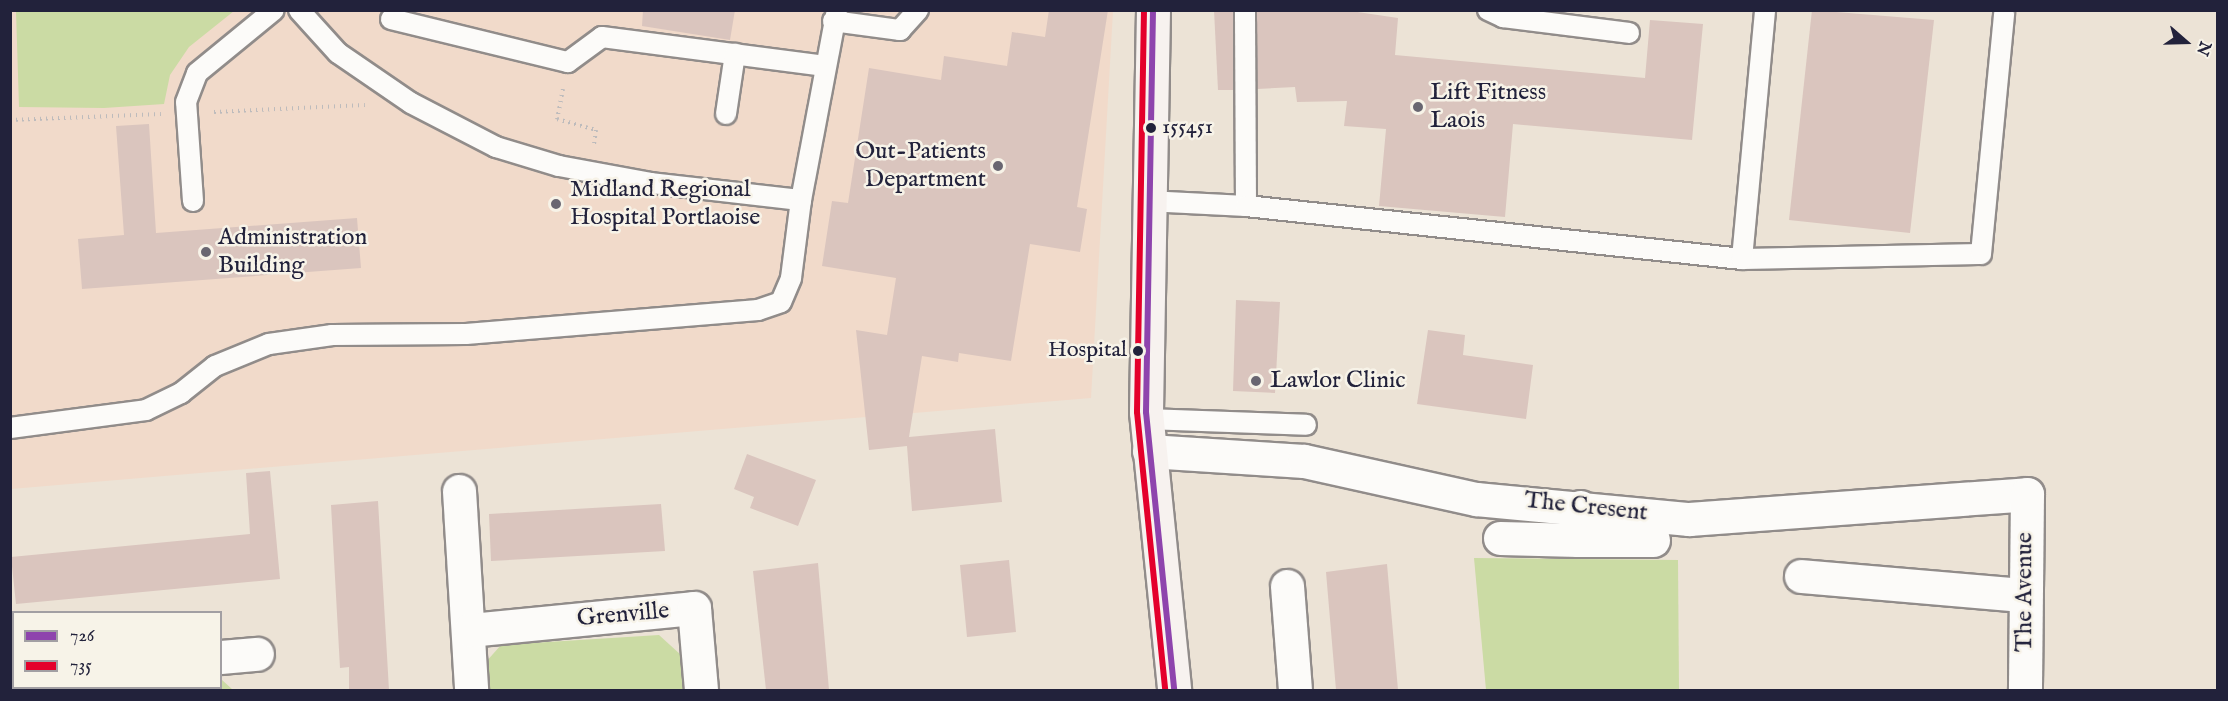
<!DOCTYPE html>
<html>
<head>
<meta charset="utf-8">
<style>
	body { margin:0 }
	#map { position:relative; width:2228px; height:701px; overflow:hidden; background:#ece3d6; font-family:"IM FELL English",serif }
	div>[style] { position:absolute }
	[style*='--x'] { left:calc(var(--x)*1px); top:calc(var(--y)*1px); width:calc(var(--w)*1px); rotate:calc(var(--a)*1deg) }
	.built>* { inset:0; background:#f1daca }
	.green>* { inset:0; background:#cbdba4 }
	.building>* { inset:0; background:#dac5be }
	.path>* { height:4px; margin-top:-2px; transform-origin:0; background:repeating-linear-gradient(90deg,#bdbbbc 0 1.5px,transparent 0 6px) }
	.roads { filter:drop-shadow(2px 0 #918c8a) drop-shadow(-2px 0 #918c8a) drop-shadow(0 2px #918c8a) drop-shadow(0 -2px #918c8a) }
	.lane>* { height:20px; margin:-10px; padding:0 10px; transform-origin:10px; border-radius:10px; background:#fcfbf9 }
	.street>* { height:33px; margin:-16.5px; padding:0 16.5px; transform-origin:16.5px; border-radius:16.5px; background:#fcfbf9 }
	.secondary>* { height:33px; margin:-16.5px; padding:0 16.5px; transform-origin:16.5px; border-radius:16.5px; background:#f7f2ef }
	.bus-1>* { height:6px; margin:-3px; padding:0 3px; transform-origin:3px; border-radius:3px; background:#8e44ad }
	.bus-2>* { height:6px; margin:-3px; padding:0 3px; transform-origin:3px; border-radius:3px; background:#e4002b }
	.dots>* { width:16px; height:16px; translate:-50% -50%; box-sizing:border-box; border:3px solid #f7f3e8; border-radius:50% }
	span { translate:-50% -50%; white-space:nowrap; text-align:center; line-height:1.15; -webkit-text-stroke:5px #f7f3e8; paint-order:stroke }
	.bus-label { font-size:22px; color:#22223b }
	.left { translate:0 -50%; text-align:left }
	.right { translate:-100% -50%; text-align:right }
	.poi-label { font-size:24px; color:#22223b }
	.street-label { font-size:24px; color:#22223b }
	.frame { position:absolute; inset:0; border:12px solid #22223b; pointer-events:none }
	.legend { position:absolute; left:12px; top:611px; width:210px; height:78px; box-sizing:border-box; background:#f7f3e8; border:2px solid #a29fa3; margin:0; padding:8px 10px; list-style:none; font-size:18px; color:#22223b }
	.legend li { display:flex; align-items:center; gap:12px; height:30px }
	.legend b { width:30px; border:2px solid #a29fa3 }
	.north { position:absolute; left:2156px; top:12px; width:60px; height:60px; -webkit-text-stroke:4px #f7f3e8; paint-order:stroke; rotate:110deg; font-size:16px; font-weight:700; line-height:24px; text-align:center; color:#22223b }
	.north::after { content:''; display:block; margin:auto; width:21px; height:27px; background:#22223b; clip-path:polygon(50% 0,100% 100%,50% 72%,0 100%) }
</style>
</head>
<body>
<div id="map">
	<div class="built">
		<div style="clip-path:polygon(11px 11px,1113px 11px,1091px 398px,11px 489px)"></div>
	</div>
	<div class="green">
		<div style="clip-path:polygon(16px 11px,16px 10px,234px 11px,189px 47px,170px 75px,164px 104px,104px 108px,19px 107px)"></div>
		<div style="clip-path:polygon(1474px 558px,1678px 560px,1679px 690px,1486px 690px)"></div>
		<div style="clip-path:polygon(659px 635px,681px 655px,685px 690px,485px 690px,485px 663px,501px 645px)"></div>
		<div style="clip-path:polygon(221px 679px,233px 690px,11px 690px,220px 688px)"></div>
	</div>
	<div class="building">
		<div style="clip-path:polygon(643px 10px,735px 10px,730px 40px,642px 26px)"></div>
		<div style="clip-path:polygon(1049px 10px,1108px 10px,1077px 207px,1087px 209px,1080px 252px,1030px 244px,1011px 361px,959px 353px,958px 362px,922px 356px,909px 437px,995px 429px,1002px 502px,912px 511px,907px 446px,869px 450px,856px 330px,887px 335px,896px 278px,822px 266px,832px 201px,848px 203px,869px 68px,941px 80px,944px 56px,1007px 66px,1012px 32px,1045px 37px)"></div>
		<div style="clip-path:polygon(1214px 10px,1233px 10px,1233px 90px,1218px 90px)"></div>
		<div style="clip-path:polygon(1257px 10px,1344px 10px,1398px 18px,1395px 55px,1645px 78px,1650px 20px,1703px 24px,1692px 140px,1513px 124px,1505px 217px,1379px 206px,1386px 129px,1344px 126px,1347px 101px,1297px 102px,1295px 87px,1257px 89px)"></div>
		<div style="clip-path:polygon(1812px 10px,1934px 20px,1910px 233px,1789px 220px)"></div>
		<div style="clip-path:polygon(149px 124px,156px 233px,357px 218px,361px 268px,82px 289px,78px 239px,124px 235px,116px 126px)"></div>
		<div style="clip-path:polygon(1236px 300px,1280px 302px,1275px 393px,1233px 391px)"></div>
		<div style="clip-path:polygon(1428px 330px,1465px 335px,1463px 355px,1533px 365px,1526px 419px,1417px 404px)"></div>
		<div style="clip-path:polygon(747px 454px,816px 480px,798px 526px,750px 508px,754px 497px,734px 489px)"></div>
		<div style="clip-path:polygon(270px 471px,280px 579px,16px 604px,11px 557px,250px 534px,246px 473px)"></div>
		<div style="clip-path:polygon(378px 501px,389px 690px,349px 690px,349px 667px,340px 668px,331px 505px)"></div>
		<div style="clip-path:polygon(661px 504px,665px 551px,491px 561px,489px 514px)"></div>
		<div style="clip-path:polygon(1009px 560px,1016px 632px,967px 637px,960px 565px)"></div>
		<div style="clip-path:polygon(818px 563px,829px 690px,766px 690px,753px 571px)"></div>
		<div style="clip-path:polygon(1387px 564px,1398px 690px,1336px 690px,1326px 572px)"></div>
	</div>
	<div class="path">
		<div style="--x:563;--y:89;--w:31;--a:101"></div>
		<div style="--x:557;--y:119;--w:41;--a:15.8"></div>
		<div style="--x:596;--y:130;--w:15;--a:98"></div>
		<div style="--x:214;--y:112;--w:151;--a:-2.7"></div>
		<div style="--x:10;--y:120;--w:151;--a:-2.3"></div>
	</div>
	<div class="roads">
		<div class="lane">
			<div style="--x:299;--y:10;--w:58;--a:47.8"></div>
			<div style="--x:338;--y:53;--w:88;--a:34.4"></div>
			<div style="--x:411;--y:103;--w:96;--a:27.4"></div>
			<div style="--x:496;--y:147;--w:66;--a:16.8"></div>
			<div style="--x:559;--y:166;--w:94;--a:10.5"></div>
			<div style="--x:651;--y:183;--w:151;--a:6.5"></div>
			<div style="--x:801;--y:200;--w:193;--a:-79.3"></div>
			<div style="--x:1488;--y:10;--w:17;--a:25"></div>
			<div style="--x:1503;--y:17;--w:127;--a:7.2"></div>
			<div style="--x:391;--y:19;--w:182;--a:13.7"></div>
			<div style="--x:568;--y:62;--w:42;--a:-36.3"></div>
			<div style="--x:602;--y:37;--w:225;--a:7.4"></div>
			<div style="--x:833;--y:21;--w:68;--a:7.7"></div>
			<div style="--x:900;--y:30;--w:27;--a:-48"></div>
			<div style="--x:726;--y:114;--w:61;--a:-81.5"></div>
			<div style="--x:193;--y:201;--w:99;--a:-94"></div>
			<div style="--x:186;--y:102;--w:31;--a:-69"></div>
			<div style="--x:197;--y:73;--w:99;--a:-39.3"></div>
			<div style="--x:1147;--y:201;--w:99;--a:2.9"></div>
			<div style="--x:1246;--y:206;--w:196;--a:-90.3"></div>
			<div style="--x:1246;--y:206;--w:499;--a:6.1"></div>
			<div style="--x:1742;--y:259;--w:239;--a:-1.2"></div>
			<div style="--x:1981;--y:254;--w:242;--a:-84.5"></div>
			<div style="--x:1742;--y:259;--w:250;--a:-84.7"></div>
			<div style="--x:1146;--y:419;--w:160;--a:2.1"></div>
			<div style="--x:10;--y:428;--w:137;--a:-7.5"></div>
			<div style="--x:146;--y:410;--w:39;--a:-26"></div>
			<div style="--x:181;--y:393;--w:43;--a:-38.5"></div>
			<div style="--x:215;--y:366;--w:58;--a:-22.2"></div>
			<div style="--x:269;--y:344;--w:64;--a:-8.1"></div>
			<div style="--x:332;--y:335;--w:134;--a:-0.4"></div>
			<div style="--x:466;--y:334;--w:293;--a:-4.7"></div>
			<div style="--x:758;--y:310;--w:24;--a:-19"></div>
			<div style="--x:781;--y:302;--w:26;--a:-67"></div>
			<div style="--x:791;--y:278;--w:79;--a:-82.7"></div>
		</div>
		<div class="street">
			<div style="--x:1149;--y:451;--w:155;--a:3.7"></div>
			<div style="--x:1304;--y:461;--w:176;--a:12.5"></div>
			<div style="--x:1476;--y:499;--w:214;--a:5.4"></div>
			<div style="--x:1689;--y:519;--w:339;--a:-4.2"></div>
			<div style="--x:2027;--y:494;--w:196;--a:90.6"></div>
			<div style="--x:459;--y:491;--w:199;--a:86.5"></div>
			<div style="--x:1580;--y:507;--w:33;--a:93"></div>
			<div style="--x:1578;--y:540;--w:75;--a:0"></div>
			<div style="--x:1500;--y:538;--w:78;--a:1.5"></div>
			<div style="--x:1801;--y:576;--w:223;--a:4.9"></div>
			<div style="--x:1287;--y:586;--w:104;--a:85.6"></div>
			<div style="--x:470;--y:630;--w:225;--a:-5.6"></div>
			<div style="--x:694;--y:608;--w:82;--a:85.1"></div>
			<div style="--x:220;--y:657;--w:37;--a:-5"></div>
			<div style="--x:10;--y:673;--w:4;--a:0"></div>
		</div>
		<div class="secondary">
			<div style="--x:1153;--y:10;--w:402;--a:91"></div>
			<div style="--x:1146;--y:412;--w:279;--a:84.2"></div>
		</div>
	</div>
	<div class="bus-1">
		<div style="--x:1153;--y:10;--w:402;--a:91"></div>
		<div style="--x:1146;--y:412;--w:279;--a:84.2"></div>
	</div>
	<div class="bus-2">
		<div style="--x:1144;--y:10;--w:402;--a:91"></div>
		<div style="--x:1137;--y:412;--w:279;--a:84.2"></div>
	</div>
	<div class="dots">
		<div style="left:1418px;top:107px;background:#696671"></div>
		<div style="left:1151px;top:128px;background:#22223b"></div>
		<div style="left:998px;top:166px;background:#696671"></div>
		<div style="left:556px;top:204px;background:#696671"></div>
		<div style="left:206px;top:252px;background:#696671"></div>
		<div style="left:1138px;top:351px;background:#22223b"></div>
		<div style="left:1256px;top:381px;background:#696671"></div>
	</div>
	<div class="bus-label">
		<span class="left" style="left:1162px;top:128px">155451</span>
		<span class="right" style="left:1127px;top:351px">Hospital</span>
	</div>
	<div class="poi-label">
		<span class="left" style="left:1430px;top:107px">Lift Fitness<br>Laois</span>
		<span class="right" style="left:986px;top:166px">Out-Patients<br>Department</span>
		<span class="left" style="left:570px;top:204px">Midland Regional<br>Hospital Portlaoise</span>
		<span class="left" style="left:218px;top:252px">Administration<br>Building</span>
		<span class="left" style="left:1270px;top:381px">Lawlor Clinic</span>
	</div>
	<div class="street-label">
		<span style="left:1586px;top:507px;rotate:6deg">The Cresent</span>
		<span style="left:2025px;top:592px;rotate:-90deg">The Avenue</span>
		<span style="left:623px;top:615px;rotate:-5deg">Grenville</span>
	</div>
	<div class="frame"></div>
	<ul class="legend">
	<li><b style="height:8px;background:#8e44ad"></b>726</li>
	<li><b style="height:8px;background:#e4002b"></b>735</li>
	</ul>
	<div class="north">N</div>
</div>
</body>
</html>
